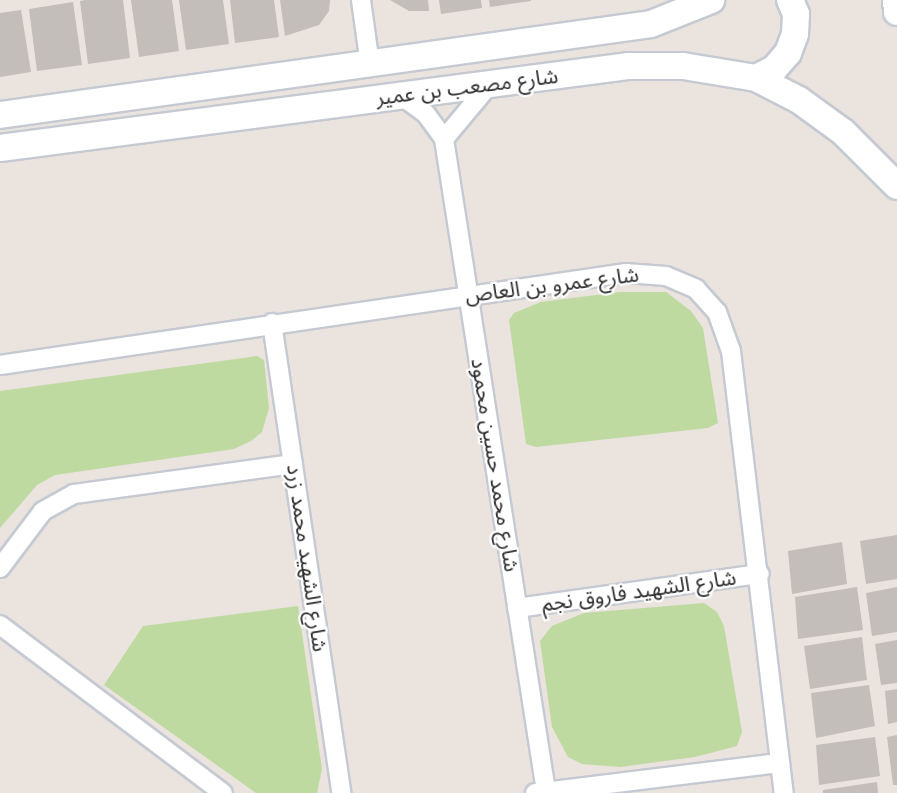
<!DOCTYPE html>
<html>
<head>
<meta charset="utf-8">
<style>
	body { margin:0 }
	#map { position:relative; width:897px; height:793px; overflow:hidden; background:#eae3de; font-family:Arial,"Noto Sans Arabic",sans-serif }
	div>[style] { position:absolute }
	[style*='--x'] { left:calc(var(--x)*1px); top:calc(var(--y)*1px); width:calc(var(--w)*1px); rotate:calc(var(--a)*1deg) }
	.green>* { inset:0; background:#bedaa1 }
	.building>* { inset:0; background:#c3beb9 }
	.roads { filter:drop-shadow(2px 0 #c5cad2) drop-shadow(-2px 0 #c5cad2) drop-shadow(0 2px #c5cad2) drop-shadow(0 -2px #c5cad2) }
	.street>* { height:18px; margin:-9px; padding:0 9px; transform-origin:9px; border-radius:9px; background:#fff }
	.secondary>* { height:26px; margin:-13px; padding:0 13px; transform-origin:13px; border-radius:13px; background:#fff }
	span { translate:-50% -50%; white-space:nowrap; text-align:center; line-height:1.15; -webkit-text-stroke:4.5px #fff; paint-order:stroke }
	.street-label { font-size:21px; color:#2a2a2a }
</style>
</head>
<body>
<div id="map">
	<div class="green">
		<div style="clip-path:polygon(620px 292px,666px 292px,691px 311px,703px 328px,718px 423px,708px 428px,536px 447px,526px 444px,509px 320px,514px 313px,541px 302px)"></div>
		<div style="clip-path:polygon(257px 356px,264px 360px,269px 408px,262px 432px,251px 441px,234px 449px,55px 475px,37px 485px,0 528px,0 391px)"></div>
		<div style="clip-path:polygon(704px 603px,717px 612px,724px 626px,742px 732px,737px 746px,695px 757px,620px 767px,582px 764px,568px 757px,552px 727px,540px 641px,552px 626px,584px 613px)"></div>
		<div style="clip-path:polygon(298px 606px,322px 769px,317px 793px,256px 793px,104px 685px,143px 626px)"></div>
	</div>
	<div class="building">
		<div style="clip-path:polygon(85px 0,123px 0,130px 58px,88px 64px,80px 1px)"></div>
		<div style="clip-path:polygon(131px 0,172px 0,179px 51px,139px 57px)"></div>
		<div style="clip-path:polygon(179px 0,223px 0,229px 44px,186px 50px)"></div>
		<div style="clip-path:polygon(230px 0,274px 0,279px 37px,235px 43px)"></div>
		<div style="clip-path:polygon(280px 0,330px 0,329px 11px,319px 25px,285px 36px)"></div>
		<div style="clip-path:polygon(390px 0,428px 0,429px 11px,409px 11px)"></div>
		<div style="clip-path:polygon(439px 0,481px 0,482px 8px,441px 14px)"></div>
		<div style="clip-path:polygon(489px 0,531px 0,531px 1px,490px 7px)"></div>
		<div style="clip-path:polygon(73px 2px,82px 65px,37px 71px,29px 9px)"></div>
		<div style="clip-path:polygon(21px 10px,31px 72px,0 77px,0 13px)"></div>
		<div style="clip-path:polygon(897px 535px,897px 579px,866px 584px,860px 541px)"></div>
		<div style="clip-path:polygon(842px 542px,847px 584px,792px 594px,788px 551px)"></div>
		<div style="clip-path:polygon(857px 587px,863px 630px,798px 639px,795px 597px)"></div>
		<div style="clip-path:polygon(897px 587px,897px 632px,872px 636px,866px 593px)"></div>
		<div style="clip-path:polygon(862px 637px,867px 680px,810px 689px,804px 646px)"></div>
		<div style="clip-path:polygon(897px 640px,897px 683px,881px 685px,875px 644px)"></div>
		<div style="clip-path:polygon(869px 685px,875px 726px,816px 738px,811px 693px)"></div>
		<div style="clip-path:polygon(897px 689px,897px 722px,888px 724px,885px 691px)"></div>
		<div style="clip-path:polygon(897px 735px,897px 785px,893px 785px,887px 737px)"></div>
		<div style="clip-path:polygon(875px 737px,880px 776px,819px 785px,816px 745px)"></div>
		<div style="clip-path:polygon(877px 782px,878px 793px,823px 793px,823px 790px)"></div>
	</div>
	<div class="roads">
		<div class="street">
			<div style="--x:361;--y:0;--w:66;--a:82.1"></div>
			<div style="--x:400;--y:95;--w:32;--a:36"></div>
			<div style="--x:426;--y:114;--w:31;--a:54"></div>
			<div style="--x:444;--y:139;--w:660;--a:81.11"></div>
			<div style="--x:444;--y:139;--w:70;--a:-50.2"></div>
			<div style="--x:272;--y:323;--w:475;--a:81.6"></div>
			<div style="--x:0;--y:365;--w:633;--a:-8.36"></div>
			<div style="--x:626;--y:273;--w:40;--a:4.3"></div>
			<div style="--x:666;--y:276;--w:33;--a:23"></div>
			<div style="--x:696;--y:289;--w:31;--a:48"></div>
			<div style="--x:717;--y:312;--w:41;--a:70.3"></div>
			<div style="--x:731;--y:351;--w:445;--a:83.2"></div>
			<div style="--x:0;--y:568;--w:71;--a:-53"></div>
			<div style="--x:43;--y:511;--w:35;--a:-29"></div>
			<div style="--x:74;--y:494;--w:221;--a:-7.8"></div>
			<div style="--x:517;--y:608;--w:245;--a:-8"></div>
			<div style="--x:0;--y:625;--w:279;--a:37"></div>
			<div style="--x:535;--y:793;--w:247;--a:-7"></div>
		</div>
		<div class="secondary">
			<div style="--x:896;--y:0;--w:12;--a:85"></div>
			<div style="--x:756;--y:78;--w:20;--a:-27"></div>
			<div style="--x:774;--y:69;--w:21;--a:-49"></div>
			<div style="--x:788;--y:53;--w:20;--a:-70"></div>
			<div style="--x:795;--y:34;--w:20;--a:-87"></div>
			<div style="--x:796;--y:14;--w:15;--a:-113"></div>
			<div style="--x:0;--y:115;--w:657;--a:-7.96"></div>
			<div style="--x:651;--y:24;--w:65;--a:-21.8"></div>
			<div style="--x:0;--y:148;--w:633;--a:-7.44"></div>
			<div style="--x:628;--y:66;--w:55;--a:0"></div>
			<div style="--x:683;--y:66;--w:74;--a:9.3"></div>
			<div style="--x:756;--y:78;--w:48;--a:27.1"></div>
			<div style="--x:799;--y:100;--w:54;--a:36"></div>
			<div style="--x:843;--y:132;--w:76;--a:45"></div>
		</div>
	</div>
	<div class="street-label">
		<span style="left:467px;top:87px;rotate:-7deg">شارع مصعب بن عمير</span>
		<span style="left:552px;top:285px;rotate:-7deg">شارع عمرو بن العاص</span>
		<span style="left:495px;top:465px;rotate:81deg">شارع محمد حسين محمود</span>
		<span style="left:307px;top:558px;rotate:82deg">شارع الشهيد محمد زرد</span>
		<span style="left:639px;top:591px;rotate:-8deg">شارع الشهيد فاروق نجم</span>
	</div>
</div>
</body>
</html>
